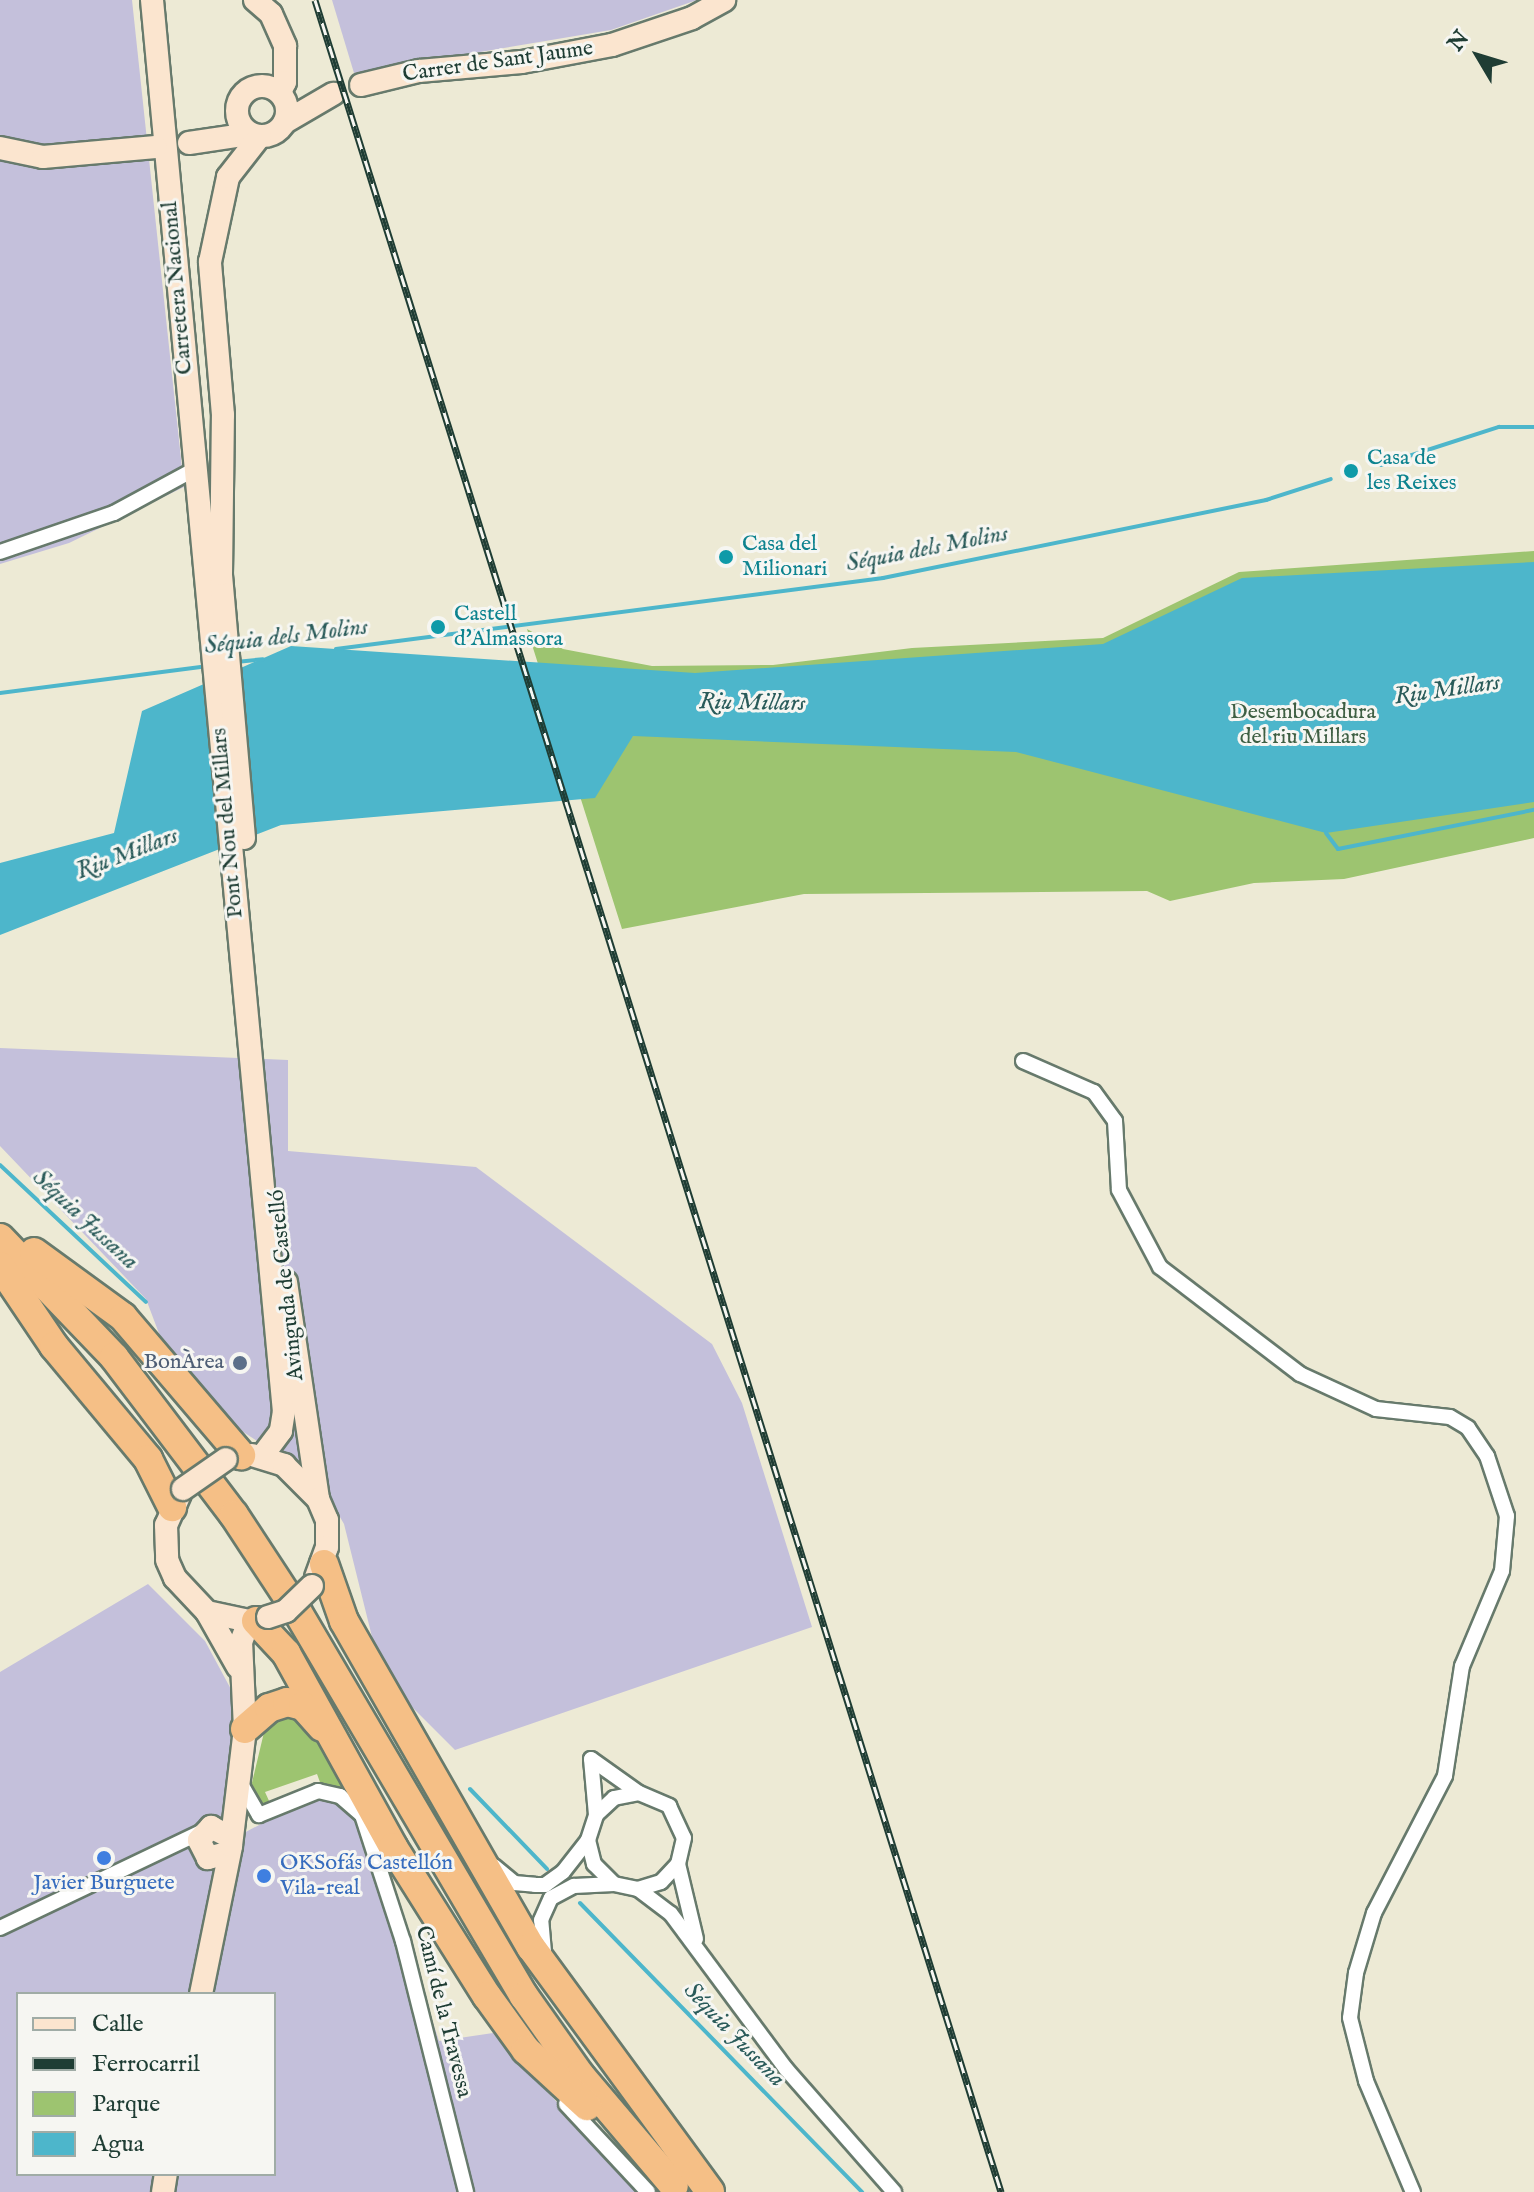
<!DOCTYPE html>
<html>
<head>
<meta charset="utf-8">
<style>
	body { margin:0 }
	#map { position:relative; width:1534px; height:2192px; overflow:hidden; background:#edead5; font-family:"IM FELL English",serif }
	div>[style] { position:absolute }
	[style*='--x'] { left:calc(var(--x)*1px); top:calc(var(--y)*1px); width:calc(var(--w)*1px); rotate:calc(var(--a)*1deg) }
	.industrial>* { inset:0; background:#c4c0db }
	.green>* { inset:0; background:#9dc470 }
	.water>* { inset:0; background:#4db6cb }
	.stream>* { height:4px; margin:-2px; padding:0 2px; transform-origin:2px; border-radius:2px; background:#4db6cb }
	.roads { filter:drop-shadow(2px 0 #677a6c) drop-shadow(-2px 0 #677a6c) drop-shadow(0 2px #677a6c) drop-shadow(0 -2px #677a6c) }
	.street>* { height:14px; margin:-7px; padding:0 7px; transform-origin:7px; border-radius:7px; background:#fff }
	.secondary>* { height:22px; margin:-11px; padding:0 11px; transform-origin:11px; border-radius:11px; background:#fbe5cf }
	.secondary>.ring { margin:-11px; padding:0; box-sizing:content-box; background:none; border:22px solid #fbe5cf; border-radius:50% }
	.highway>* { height:28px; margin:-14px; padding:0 14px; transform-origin:14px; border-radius:14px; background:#f5bf86 }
	.rail>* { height:7px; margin-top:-3.5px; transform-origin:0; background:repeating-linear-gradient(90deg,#f6f6f2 0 12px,#1f3d34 0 24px); box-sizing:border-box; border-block:2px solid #1f3d34 }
	.bridges { filter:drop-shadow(2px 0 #677a6c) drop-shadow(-2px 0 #677a6c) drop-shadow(0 2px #677a6c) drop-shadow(0 -2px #677a6c) }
	.secondary-bridge>* { height:22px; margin:-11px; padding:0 11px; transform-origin:11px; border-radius:11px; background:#fbe5cf }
	.dots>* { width:22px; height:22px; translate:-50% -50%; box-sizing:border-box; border:4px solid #f6f6f2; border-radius:50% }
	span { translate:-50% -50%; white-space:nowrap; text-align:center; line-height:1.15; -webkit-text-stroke:6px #f6f6f2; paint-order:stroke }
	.street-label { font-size:22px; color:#1f3d34 }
	.culture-label { font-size:22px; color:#0d838f }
	.left { translate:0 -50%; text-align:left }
	.park-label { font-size:22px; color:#3e5f43 }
	.service-label { font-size:22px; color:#4e5e75 }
	.right { translate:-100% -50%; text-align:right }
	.shop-label { font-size:22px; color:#366cbe }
	.water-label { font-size:24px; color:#2a5b5a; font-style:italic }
	.legend { position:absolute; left:16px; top:1992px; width:260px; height:184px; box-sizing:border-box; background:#f6f6f2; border:2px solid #a0aca6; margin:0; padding:10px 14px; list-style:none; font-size:24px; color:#1f3d34 }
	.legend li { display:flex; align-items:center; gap:16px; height:40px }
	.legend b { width:40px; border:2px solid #a0aca6 }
	.north { position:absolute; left:1438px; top:16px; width:80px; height:80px; -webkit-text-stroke:6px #f6f6f2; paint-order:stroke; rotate:308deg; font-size:22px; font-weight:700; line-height:32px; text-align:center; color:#1f3d34 }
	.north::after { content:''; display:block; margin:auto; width:28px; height:36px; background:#1f3d34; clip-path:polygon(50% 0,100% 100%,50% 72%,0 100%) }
</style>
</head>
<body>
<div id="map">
	<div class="industrial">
		<div style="clip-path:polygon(0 0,132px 0,184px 487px,69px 543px,0 564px)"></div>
		<div style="clip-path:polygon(332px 0,697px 0,611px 30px,354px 73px)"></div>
		<div style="clip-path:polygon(0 1048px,288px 1060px,288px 1151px,476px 1167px,712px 1344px,742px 1403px,812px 1627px,455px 1750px,413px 1708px,378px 1661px,344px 1524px,319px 1481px,231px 1424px,163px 1344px,146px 1299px,0 1146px)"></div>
		<div style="clip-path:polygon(evenodd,148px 1584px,205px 1641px,240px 1706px,240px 1835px,318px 1794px,365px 1812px,439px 2041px,493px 2033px,640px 2192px,0 2192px,0 1672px,148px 1584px,18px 1994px,274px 1994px,274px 2174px,18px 2174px,18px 1994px)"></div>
	</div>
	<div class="green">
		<div style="clip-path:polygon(1534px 551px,1534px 838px,1344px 879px,1254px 883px,1170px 901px,1147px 891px,804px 894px,622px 929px,527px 629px,563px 649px,652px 666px,773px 665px,912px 648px,1103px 638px,1239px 572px)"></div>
		<div style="clip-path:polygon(291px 1712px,312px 1727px,355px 1800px,321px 1785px,317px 1774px,265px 1792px,270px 1803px,260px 1805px,250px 1791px,266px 1724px)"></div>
	</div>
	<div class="water">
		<div style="clip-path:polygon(1534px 562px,1534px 802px,1326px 833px,1016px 752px,633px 736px,595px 798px,281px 825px,0 935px,0 863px,114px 833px,142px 711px,291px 646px,695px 673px,1103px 644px,1242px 578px)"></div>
	</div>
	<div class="stream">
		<div style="--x:1381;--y:465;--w:124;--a:-17.9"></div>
		<div style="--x:1499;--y:427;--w:35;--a:0"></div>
		<div style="--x:336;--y:649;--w:552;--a:-7.4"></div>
		<div style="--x:883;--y:578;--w:391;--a:-11.5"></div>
		<div style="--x:1266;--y:500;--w:68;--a:-17.9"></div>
		<div style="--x:236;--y:662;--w:27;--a:-6"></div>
		<div style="--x:0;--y:693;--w:210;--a:-7.4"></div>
		<div style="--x:1326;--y:833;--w:20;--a:53"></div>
		<div style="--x:1338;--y:849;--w:200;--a:-11.3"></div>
		<div style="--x:0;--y:1165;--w:200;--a:43.2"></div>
		<div style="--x:470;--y:1789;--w:111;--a:46.1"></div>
		<div style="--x:580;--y:1903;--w:404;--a:45.7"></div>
	</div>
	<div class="roads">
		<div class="street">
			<div style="--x:0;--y:552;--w:120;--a:-18.9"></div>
			<div style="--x:114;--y:513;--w:92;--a:-28.5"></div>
			<div style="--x:1023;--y:1061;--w:77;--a:23.6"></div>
			<div style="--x:1094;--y:1092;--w:36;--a:54"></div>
			<div style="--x:1115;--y:1121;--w:69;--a:86.7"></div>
			<div style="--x:1119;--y:1190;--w:87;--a:62"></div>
			<div style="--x:1160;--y:1267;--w:176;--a:37.4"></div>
			<div style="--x:1300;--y:1374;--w:84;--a:24.7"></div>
			<div style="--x:1376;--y:1409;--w:74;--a:6.2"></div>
			<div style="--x:1450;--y:1417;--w:21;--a:31"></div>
			<div style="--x:1468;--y:1428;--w:34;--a:56"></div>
			<div style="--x:1487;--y:1456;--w:63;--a:71.6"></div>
			<div style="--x:1507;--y:1516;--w:55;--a:95.2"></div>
			<div style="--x:1502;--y:1571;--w:103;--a:112.8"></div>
			<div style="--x:1462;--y:1666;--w:111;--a:98.8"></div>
			<div style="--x:1445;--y:1776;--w:154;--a:117.4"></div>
			<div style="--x:1374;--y:1913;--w:63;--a:106.7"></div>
			<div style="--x:1356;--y:1973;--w:45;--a:97.6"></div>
			<div style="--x:1350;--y:2018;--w:65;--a:75.7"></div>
			<div style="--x:1366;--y:2081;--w:121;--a:67.1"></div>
			<div style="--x:591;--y:1759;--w:59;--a:35.3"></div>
			<div style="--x:639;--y:1793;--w:33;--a:23"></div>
			<div style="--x:669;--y:1806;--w:35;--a:65"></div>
			<div style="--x:684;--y:1838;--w:27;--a:103"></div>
			<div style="--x:678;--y:1864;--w:77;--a:76.5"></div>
			<div style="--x:241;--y:1784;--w:36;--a:60"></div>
			<div style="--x:259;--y:1815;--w:64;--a:-22.1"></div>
			<div style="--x:318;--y:1791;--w:23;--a:13"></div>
			<div style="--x:340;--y:1796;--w:29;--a:41"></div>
			<div style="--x:362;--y:1815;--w:133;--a:72"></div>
			<div style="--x:403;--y:1941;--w:259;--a:75.9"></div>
			<div style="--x:596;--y:1815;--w:25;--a:-43"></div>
			<div style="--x:614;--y:1798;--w:25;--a:-11"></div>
			<div style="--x:588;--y:1840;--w:25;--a:76"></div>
			<div style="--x:594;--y:1864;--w:28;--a:45"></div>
			<div style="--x:494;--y:1866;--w:26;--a:40"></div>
			<div style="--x:514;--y:1883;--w:21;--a:5"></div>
			<div style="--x:535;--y:1885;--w:10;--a:0"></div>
			<div style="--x:545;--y:1885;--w:22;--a:-36"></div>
			<div style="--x:563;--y:1872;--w:41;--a:-52"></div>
			<div style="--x:588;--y:1840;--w:26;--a:-72"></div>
			<div style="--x:596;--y:1815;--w:56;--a:-95.1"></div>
			<div style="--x:638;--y:1889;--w:24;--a:-17"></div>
			<div style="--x:661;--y:1882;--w:25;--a:-47"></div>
			<div style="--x:0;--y:1928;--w:225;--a:-25.5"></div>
			<div style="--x:544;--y:1952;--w:32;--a:-95"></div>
			<div style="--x:541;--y:1920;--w:24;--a:-66"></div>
			<div style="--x:551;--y:1898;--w:26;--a:-28"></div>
			<div style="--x:574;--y:1886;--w:40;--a:-2.9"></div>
			<div style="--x:614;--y:1884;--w:25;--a:12"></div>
			<div style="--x:638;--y:1889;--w:41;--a:37.1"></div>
			<div style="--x:671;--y:1914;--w:193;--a:53.4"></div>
			<div style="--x:786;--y:2069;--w:164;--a:48.7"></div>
			<div style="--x:566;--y:2104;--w:120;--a:47"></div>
		</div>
		<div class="secondary">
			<div style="--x:152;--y:0;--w:1417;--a:84.66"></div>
			<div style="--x:284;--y:1411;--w:20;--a:99"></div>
			<div style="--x:281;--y:1431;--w:31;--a:127"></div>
			<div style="--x:255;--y:0;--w:21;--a:41"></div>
			<div style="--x:271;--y:14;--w:35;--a:66"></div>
			<div style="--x:285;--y:46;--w:36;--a:90"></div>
			<div style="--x:285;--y:82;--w:11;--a:117"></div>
			<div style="--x:361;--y:85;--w:60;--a:-13.6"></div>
			<div style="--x:419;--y:71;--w:103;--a:-5"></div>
			<div style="--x:522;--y:62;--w:92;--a:-10.7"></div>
			<div style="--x:612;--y:45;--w:84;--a:-18.6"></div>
			<div style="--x:692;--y:18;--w:37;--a:-29"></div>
			<div class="ring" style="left:237px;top:86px;width:28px;height:28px"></div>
			<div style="--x:285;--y:122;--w:56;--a:-30.3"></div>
			<div style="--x:189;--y:143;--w:62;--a:-8.4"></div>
			<div style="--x:0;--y:148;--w:44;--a:11.8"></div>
			<div style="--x:43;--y:157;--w:113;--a:-5.1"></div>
			<div style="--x:244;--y:838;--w:265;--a:-95"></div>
			<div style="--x:221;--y:574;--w:159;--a:-89.3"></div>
			<div style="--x:223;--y:415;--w:154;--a:-94.9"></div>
			<div style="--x:210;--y:262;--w:87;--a:-78"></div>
			<div style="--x:228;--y:177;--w:52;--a:-52"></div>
			<div style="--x:286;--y:1282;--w:219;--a:81.6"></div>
			<div style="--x:252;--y:1455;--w:34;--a:17"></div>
			<div style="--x:284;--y:1465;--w:48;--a:45"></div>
			<div style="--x:318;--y:1499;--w:23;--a:67"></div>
			<div style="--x:327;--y:1520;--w:27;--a:90"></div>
			<div style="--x:327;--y:1547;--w:33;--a:110"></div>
			<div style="--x:180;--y:1494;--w:34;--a:114"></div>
			<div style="--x:166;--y:1525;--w:35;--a:88"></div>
			<div style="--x:167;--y:1560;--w:20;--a:66"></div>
			<div style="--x:175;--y:1578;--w:47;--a:46.7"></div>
			<div style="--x:207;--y:1612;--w:43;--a:12.1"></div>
			<div style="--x:249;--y:1621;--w:14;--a:-8"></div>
			<div style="--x:207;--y:1612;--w:63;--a:60.6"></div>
			<div style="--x:227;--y:1853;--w:20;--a:165"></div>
			<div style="--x:208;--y:1858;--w:20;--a:-117"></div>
			<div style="--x:199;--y:1840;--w:18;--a:-47"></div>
			<div style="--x:211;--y:1827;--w:21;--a:28"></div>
			<div style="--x:201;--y:1994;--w:151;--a:-78.5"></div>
			<div style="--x:231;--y:1846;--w:118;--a:-83.2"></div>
			<div style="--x:245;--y:1729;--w:87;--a:-92.6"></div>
			<div style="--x:241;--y:1642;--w:22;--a:-69"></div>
			<div style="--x:163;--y:2192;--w:18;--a:-81"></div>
		</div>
		<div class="highway">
			<div style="--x:0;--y:1238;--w:165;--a:46.2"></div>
			<div style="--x:114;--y:1357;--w:198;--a:52.8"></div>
			<div style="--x:234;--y:1515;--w:115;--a:56.7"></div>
			<div style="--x:297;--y:1611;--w:447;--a:59.5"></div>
			<div style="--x:524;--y:1996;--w:97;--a:54.7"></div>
			<div style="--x:580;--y:2075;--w:145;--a:49.7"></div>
			<div style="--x:34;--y:1252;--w:110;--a:36.1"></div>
			<div style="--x:123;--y:1317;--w:182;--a:49.5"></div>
			<div style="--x:0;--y:1266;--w:97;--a:56"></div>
			<div style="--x:54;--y:1346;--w:147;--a:50.2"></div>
			<div style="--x:148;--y:1459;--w:54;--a:63.4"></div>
			<div style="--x:324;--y:1564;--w:60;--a:70.7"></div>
			<div style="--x:344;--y:1621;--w:376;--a:60.2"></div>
			<div style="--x:531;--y:1947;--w:303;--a:53.8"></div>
			<div style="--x:256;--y:1621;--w:44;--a:46.8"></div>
			<div style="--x:286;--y:1653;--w:222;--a:61.1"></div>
			<div style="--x:393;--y:1847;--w:176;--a:57.8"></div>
			<div style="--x:487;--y:1996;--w:67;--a:54.2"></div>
			<div style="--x:526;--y:2050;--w:83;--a:42.6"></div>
			<div style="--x:245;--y:1729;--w:32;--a:-41"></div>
			<div style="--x:269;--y:1708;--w:19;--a:-18"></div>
			<div style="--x:287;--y:1702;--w:16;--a:14"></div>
			<div style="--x:303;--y:1706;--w:28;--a:48"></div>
		</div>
	</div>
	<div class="rail">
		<div style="--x:315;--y:0;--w:2297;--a:72.62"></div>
	</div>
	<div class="bridges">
		<div class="secondary-bridge">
			<div style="--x:183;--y:1489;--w:52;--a:-34.9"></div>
			<div style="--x:268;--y:1617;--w:19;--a:-18"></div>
			<div style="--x:286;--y:1611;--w:36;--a:-44"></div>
		</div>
	</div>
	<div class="dots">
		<div style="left:1351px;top:471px;background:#0f9aa8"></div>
		<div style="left:726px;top:557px;background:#0f9aa8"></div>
		<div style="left:438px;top:627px;background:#0f9aa8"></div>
		<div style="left:240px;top:1363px;background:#5c6f8a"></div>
		<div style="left:104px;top:1858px;background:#3f7fe0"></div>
		<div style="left:264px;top:1876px;background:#3f7fe0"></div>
	</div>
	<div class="street-label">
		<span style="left:498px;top:62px;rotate:-8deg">Carrer de Sant Jaume</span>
		<span style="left:178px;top:288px;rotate:-95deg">Carretera Nacional</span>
		<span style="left:228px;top:823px;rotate:-95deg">Pont Nou del Millars</span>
		<span style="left:287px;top:1285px;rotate:-96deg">Avinguda de Castelló</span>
		<span style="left:443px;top:2012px;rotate:76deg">Camí de la Travessa</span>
	</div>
	<div class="culture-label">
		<span class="left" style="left:1367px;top:471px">Casa de<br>les Reixes</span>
		<span class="left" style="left:742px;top:557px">Casa del<br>Milionari</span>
		<span class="left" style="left:454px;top:627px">Castell<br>d'Almassora</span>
	</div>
	<div class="park-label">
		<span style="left:1303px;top:725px">Desembocadura<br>del riu Millars</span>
	</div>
	<div class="service-label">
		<span class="right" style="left:224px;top:1363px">BonÀrea</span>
	</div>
	<div class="shop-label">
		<span class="left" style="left:280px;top:1876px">OKSofás Castellón<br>Vila-real</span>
		<span style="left:104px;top:1884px">Javier Burguete</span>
	</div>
	<div class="water-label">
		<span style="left:927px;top:549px;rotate:-11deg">Séquia dels Molins</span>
		<span style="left:286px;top:637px;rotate:-7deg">Séquia dels Molins</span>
		<span style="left:1447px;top:690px;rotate:-8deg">Riu Millars</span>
		<span style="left:752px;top:703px;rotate:1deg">Riu Millars</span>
		<span style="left:127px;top:854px;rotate:-21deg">Riu Millars</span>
		<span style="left:85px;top:1220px;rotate:43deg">Séquia Jussana</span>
		<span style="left:734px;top:2035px;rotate:46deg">Séquia Jussana</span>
	</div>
	<ul class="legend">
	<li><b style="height:10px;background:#fbe5cf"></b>Calle</li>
	<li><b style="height:10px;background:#1f3d34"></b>Ferrocarril</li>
	<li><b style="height:22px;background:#9dc470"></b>Parque</li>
	<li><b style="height:22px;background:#4db6cb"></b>Agua</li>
	</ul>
	<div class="north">N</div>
</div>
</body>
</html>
